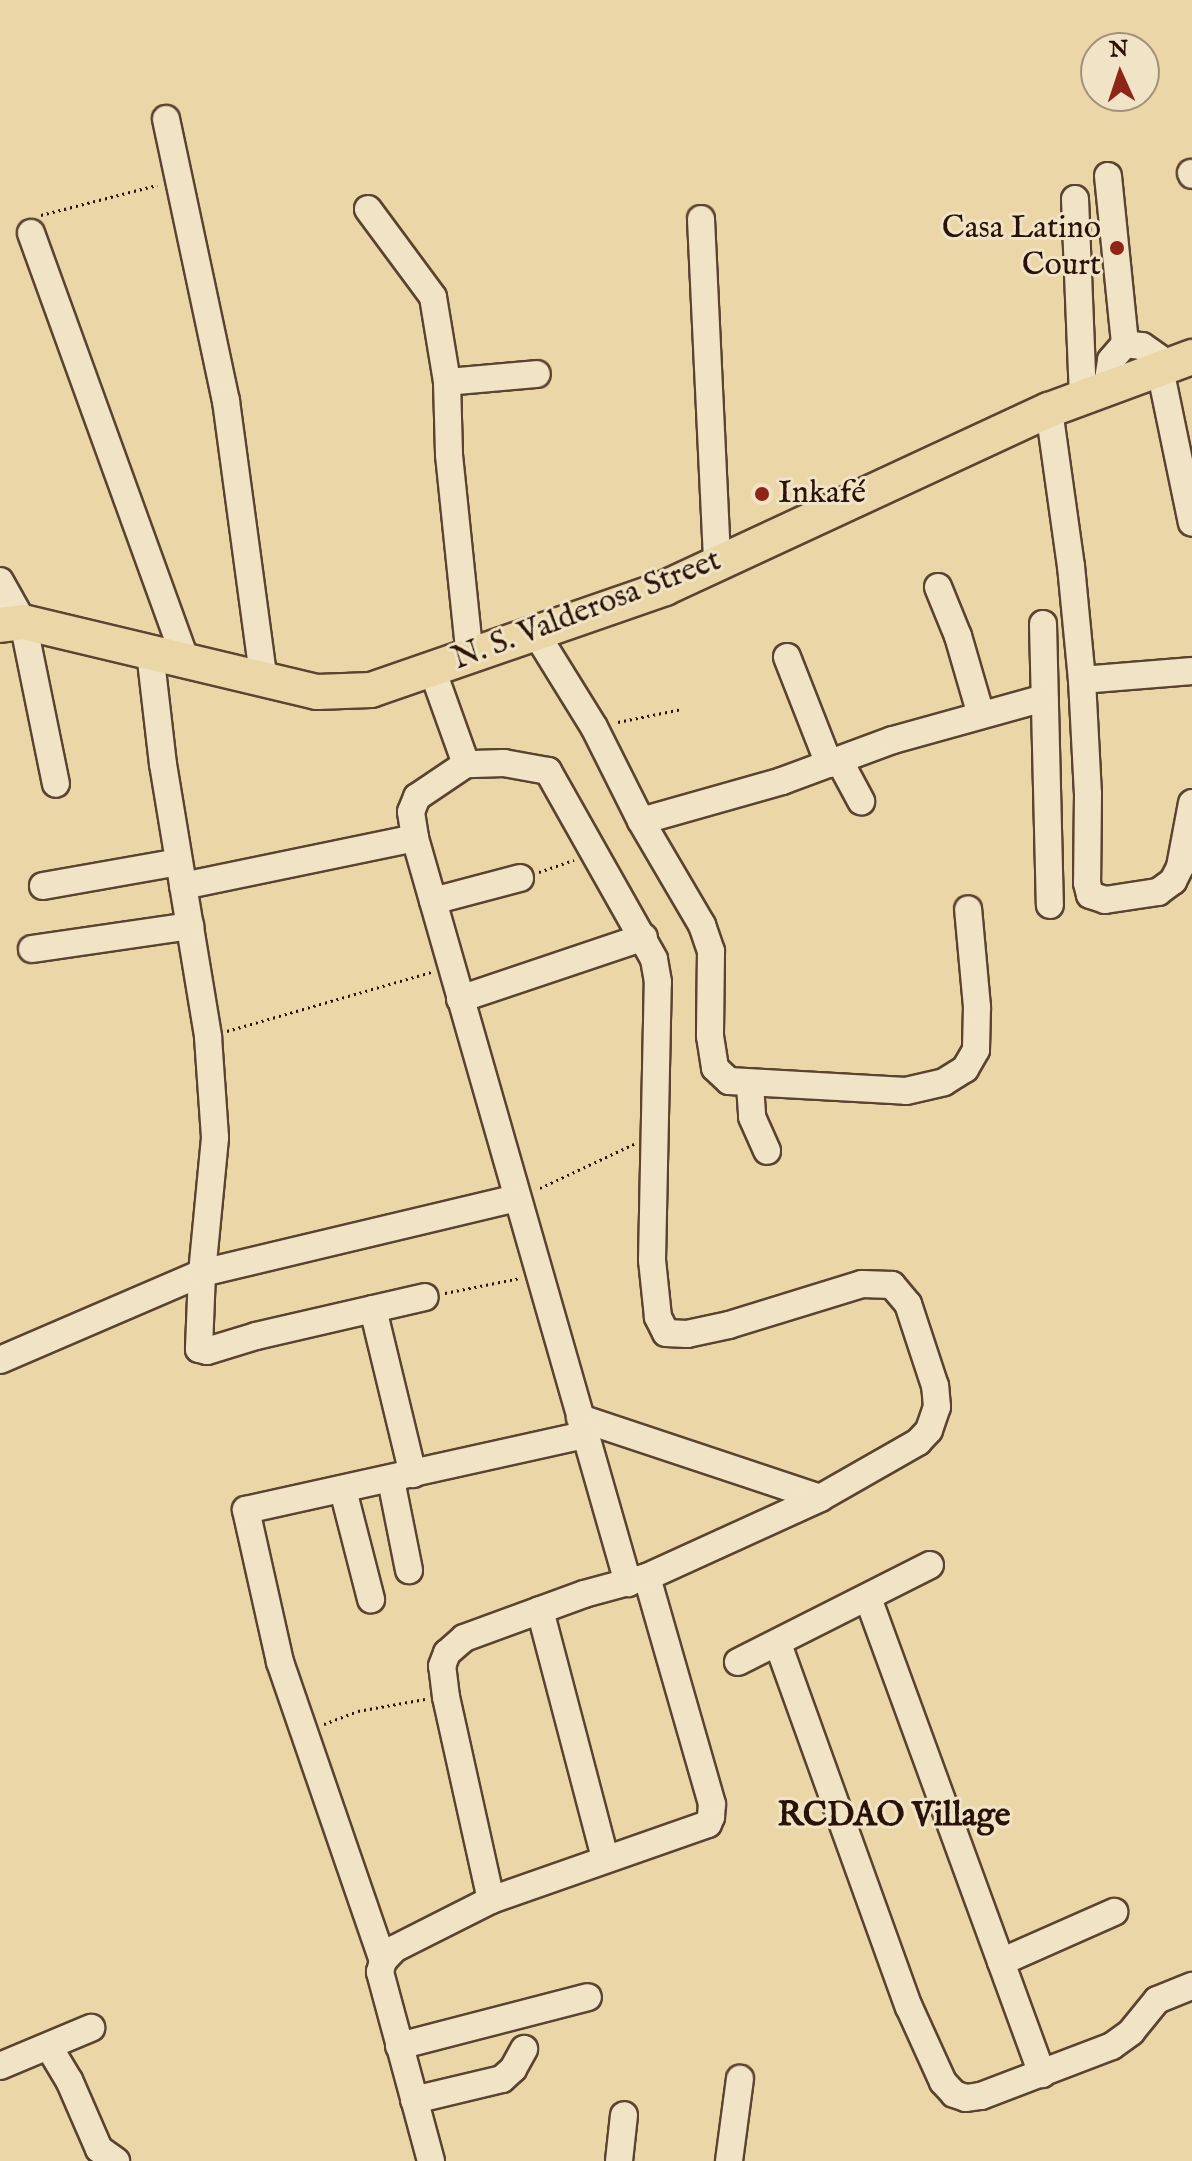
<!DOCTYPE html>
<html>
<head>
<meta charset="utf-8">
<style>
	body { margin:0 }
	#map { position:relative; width:1192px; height:2161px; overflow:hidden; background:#ead6a7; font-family:"IM FELL English",serif }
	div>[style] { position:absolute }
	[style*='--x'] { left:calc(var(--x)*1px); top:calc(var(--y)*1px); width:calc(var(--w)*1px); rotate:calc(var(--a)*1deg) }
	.path>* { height:3px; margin-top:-1.5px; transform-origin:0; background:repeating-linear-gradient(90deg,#2a1209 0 2px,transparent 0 6px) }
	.roads { filter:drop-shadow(2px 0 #5a4330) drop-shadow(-2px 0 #5a4330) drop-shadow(0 2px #5a4330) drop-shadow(0 -2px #5a4330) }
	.minor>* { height:26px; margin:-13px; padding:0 13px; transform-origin:13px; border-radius:13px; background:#f1e4c6 }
	.major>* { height:34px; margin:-17px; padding:0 17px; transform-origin:17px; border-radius:17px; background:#ead6a7 }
	.dots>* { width:22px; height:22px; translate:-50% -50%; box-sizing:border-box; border:4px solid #f1e4c6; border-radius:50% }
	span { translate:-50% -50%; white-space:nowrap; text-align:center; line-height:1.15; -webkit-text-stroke:6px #f1e4c6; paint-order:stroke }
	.poi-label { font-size:32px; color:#2a1209 }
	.right { translate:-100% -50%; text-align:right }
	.left { translate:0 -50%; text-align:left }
	.street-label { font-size:32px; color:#2a1209 }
	.neighbourhood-label { font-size:34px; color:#2a1209; font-weight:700 }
	.north { position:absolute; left:1080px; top:32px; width:80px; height:80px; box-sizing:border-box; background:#f1e4c6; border:2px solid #a1907a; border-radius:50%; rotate:357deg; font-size:22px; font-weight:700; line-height:32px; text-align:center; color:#2a1209 }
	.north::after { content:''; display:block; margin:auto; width:28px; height:36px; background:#8f2418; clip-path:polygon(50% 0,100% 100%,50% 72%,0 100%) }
</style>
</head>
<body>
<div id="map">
	<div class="path">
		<div style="--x:41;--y:215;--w:120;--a:-14.5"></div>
		<div style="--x:618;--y:722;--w:65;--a:-11.5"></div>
		<div style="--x:539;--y:872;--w:37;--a:-19"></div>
		<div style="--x:227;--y:1031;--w:213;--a:-16.1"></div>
		<div style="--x:540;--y:1188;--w:104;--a:-25.1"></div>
		<div style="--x:445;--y:1293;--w:76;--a:-11.3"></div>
		<div style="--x:324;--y:1724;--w:36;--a:-21"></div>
		<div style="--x:358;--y:1711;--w:68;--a:-10.2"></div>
	</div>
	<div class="roads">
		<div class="minor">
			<div style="--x:166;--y:119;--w:288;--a:78"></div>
			<div style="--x:226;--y:401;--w:283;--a:82.3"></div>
			<div style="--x:1191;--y:173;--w:2;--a:63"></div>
			<div style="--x:1108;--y:176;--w:169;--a:84.2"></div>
			<div style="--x:1125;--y:344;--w:17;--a:7"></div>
			<div style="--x:1142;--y:346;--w:33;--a:35"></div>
			<div style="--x:1075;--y:199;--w:197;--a:87.7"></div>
			<div style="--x:368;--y:209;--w:109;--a:53.5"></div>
			<div style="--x:433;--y:297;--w:86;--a:80.6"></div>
			<div style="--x:447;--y:382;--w:73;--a:88.4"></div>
			<div style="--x:449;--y:455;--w:203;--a:84.1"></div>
			<div style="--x:701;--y:219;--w:345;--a:87.3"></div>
			<div style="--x:31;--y:233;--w:453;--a:70.1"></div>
			<div style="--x:1160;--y:369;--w:157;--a:78.3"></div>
			<div style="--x:447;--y:382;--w:90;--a:-5.1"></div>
			<div style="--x:1107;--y:386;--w:26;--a:-81"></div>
			<div style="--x:1111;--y:360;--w:21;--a:-49"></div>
			<div style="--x:1049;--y:410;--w:158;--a:82"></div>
			<div style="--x:1071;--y:566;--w:115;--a:84.5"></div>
			<div style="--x:1082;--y:680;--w:114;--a:87"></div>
			<div style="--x:1088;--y:794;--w:89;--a:90.6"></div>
			<div style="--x:1087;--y:883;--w:12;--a:76"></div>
			<div style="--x:1090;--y:895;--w:16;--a:18"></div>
			<div style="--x:1105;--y:900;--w:54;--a:-8.6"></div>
			<div style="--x:1158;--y:892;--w:19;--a:-36"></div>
			<div style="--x:1173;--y:881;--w:16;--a:-63"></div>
			<div style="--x:1180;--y:867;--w:65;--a:-79.4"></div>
			<div style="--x:0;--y:581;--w:47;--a:60.7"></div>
			<div style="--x:23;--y:622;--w:165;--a:78.5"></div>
			<div style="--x:938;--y:587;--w:53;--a:67.8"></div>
			<div style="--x:958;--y:636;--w:82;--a:73.8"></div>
			<div style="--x:1043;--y:624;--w:281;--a:88.6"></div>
			<div style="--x:537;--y:635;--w:108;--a:58.2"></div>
			<div style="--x:594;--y:727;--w:105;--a:63.4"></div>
			<div style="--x:641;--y:821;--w:121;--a:59.6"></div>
			<div style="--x:702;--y:925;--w:28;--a:71"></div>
			<div style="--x:711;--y:951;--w:85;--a:90.7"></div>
			<div style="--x:710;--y:1036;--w:32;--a:81"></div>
			<div style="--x:715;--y:1068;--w:19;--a:43"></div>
			<div style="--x:729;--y:1081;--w:177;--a:3.2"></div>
			<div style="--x:906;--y:1091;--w:39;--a:-13"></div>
			<div style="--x:944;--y:1082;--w:25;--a:-32"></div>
			<div style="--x:965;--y:1069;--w:22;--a:-60"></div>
			<div style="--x:976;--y:1050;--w:43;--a:-88.7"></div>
			<div style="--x:977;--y:1007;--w:98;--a:-95.2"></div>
			<div style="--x:150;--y:652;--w:113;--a:83.4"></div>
			<div style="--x:163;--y:764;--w:277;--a:80.6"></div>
			<div style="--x:208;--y:1037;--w:101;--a:86"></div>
			<div style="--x:215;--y:1138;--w:136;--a:95.5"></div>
			<div style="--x:202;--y:1273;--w:76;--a:92.3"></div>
			<div style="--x:199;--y:1349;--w:8;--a:14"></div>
			<div style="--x:207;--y:1351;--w:51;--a:-17"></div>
			<div style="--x:256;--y:1336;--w:173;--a:-13"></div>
			<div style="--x:787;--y:657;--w:115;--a:68.6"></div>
			<div style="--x:432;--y:669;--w:101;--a:70.3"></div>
			<div style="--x:466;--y:764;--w:59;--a:146"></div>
			<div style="--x:417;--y:797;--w:16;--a:112"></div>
			<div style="--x:411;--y:812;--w:26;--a:81"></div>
			<div style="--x:415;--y:838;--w:775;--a:74.04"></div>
			<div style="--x:1082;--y:680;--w:110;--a:-4.7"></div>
			<div style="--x:839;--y:760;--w:47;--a:61.8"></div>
			<div style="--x:641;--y:821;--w:147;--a:-15.8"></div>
			<div style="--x:782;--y:781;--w:118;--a:-20.3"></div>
			<div style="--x:893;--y:740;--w:157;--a:-15.5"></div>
			<div style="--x:43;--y:886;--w:138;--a:-10"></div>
			<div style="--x:183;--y:886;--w:237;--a:-11.7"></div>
			<div style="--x:433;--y:901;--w:90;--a:-14.8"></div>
			<div style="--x:32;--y:949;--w:160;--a:-8.3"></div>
			<div style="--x:460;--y:999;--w:194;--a:-18.6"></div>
			<div style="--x:750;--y:1085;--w:32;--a:86"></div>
			<div style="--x:752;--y:1117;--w:37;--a:66"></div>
			<div style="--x:373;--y:1309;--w:170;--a:76.4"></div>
			<div style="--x:0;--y:1360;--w:220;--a:-23.3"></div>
			<div style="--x:202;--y:1273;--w:324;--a:-13.4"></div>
			<div style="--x:580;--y:1418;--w:253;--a:18.4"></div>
			<div style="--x:391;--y:1480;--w:92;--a:78.7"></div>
			<div style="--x:343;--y:1490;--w:113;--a:75.6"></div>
			<div style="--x:868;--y:1598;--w:507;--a:69.92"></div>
			<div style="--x:540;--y:1610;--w:255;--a:75.3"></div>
			<div style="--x:778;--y:1644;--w:386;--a:70.2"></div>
			<div style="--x:909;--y:2007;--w:82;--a:65.6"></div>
			<div style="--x:943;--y:2082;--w:16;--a:47"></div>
			<div style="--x:954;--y:2094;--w:13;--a:18"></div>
			<div style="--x:966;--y:2098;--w:15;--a:-8"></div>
			<div style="--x:981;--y:2096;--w:140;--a:-20.9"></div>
			<div style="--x:1112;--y:2046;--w:24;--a:-36"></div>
			<div style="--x:1131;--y:2032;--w:41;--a:-50.9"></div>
			<div style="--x:1157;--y:2000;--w:38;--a:-22"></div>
			<div style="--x:738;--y:1662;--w:215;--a:-26.8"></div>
			<div style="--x:491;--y:1900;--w:230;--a:-19.3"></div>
			<div style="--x:708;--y:1824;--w:8;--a:-67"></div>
			<div style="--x:711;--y:1817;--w:13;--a:-86"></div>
			<div style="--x:712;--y:1804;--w:236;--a:-106"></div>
			<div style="--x:383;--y:1961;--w:316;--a:-109"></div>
			<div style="--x:280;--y:1662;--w:156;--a:-102.6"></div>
			<div style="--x:246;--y:1510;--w:346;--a:-12.5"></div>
			<div style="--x:1001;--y:1962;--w:124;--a:-23.9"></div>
			<div style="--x:399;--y:2046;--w:195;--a:-14.5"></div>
			<div style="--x:49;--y:2047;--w:39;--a:59"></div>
			<div style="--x:69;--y:2080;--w:75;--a:66.5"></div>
			<div style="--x:99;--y:2149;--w:21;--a:35"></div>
			<div style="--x:0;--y:2066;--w:99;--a:-22.7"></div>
			<div style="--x:414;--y:2100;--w:90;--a:-13.4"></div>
			<div style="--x:502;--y:2079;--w:15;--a:-42"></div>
			<div style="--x:513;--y:2069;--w:23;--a:-61"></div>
			<div style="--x:431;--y:2161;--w:196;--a:-105.1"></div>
			<div style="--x:380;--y:1972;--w:11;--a:-75"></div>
			<div style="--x:383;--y:1961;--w:16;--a:-47"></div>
			<div style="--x:394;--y:1949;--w:109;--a:-26.8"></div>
			<div style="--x:491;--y:1900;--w:208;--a:-102.5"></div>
			<div style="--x:446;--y:1697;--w:31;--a:-97"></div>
			<div style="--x:442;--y:1666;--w:14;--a:-69"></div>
			<div style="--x:447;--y:1653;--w:23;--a:-41"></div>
			<div style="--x:464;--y:1638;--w:128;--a:-20.1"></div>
			<div style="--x:584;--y:1594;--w:65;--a:-15.1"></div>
			<div style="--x:647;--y:1577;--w:190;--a:-24.5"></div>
			<div style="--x:820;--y:1498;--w:113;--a:-29.7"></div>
			<div style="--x:918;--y:1442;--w:16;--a:-47"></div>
			<div style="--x:929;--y:1430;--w:24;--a:-71"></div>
			<div style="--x:937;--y:1407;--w:21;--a:-95"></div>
			<div style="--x:935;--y:1386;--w:86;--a:-108.2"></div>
			<div style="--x:908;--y:1304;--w:25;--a:-130"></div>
			<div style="--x:892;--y:1285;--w:30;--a:-178"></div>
			<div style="--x:862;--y:1284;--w:139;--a:162.9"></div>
			<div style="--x:729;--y:1325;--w:43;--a:167.9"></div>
			<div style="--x:687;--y:1334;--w:21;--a:-177"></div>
			<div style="--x:666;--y:1333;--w:18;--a:-117"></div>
			<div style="--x:658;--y:1317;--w:57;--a:-96"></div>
			<div style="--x:652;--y:1260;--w:278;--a:-88.8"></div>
			<div style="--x:658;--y:982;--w:23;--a:-100"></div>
			<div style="--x:654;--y:959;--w:216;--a:-119.4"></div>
			<div style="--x:548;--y:771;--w:45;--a:-169.7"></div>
			<div style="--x:504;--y:763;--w:38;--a:178"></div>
			<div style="--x:619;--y:2161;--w:46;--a:-83.8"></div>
			<div style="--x:729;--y:2161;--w:83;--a:-82.4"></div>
		</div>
		<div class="major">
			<div style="--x:0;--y:625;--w:23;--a:-7"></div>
			<div style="--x:23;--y:622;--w:302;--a:13.4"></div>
			<div style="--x:317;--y:692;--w:54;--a:-2.1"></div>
			<div style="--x:371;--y:690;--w:311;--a:-19.1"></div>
			<div style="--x:665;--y:588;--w:423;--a:-24.9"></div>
			<div style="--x:1049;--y:410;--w:153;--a:-20.3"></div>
		</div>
	</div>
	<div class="dots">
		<div style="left:1117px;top:248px;background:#8f2418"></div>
		<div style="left:762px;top:494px;background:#8f2418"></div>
	</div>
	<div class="poi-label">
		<span class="right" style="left:1101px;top:248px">Casa Latino<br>Court</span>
		<span class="left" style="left:778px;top:494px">Inkafé</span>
	</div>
	<div class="street-label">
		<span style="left:587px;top:611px;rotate:-21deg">N. S. Valderosa Street</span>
	</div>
	<div class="neighbourhood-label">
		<span style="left:894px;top:1816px">RCDAO Village</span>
	</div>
	<div class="north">N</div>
</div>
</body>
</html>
